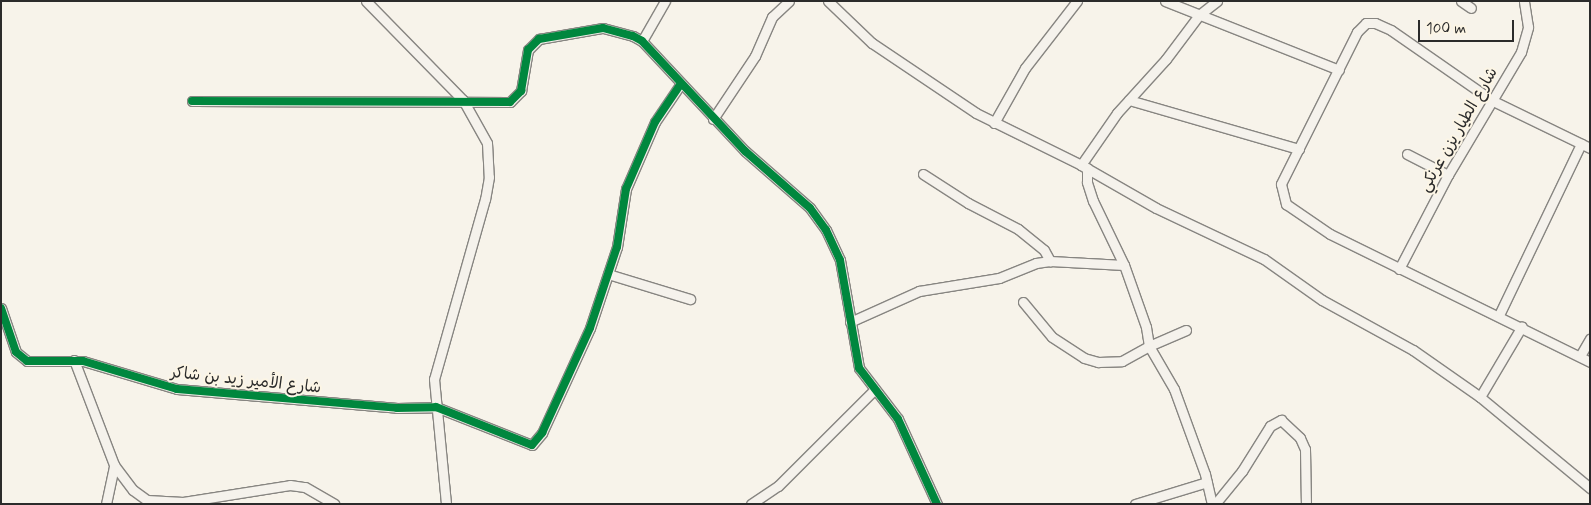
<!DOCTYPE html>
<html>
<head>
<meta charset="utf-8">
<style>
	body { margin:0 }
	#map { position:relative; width:1591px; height:505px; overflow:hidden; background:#f7f3ea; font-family:Mynerve,"Playpen Sans Arabic",sans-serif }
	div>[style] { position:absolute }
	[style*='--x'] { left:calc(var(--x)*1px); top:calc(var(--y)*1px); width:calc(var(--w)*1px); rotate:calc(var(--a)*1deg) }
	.roads { filter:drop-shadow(1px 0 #878581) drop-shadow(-1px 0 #878581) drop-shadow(0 1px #878581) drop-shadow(0 -1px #878581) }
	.minor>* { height:9px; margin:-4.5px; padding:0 4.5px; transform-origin:4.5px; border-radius:4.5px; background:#f5f2ec }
	.cycleway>* { height:8px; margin:-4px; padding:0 4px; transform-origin:4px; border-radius:4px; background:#00873e }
	span { translate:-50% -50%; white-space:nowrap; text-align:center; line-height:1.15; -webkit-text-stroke:4px #fcf5e5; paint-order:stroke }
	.street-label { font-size:16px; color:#2b2b2b }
	.frame { position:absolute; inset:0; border:2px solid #2b2b2b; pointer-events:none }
	.scale { position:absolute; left:1418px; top:20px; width:96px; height:22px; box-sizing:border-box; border:2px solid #2b2b2b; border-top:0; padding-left:6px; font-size:15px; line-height:18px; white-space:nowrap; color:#2b2b2b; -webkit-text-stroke:4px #fcf5e5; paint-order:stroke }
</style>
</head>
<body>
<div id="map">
	<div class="roads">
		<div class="minor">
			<div style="--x:366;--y:1;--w:139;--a:45.6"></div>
			<div style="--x:463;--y:100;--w:49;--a:60.8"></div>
			<div style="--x:487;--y:143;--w:34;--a:87"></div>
			<div style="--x:489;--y:177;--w:22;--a:100"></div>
			<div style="--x:485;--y:199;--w:187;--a:105.8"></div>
			<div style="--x:434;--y:379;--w:126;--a:84.5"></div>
			<div style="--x:828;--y:1;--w:61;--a:43.7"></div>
			<div style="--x:872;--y:43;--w:125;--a:33.9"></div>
			<div style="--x:976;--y:113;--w:117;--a:26.3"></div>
			<div style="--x:1081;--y:165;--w:86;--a:29.8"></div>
			<div style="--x:1156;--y:208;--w:119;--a:25.3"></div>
			<div style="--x:1264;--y:259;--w:71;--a:35.3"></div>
			<div style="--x:1322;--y:300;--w:104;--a:28.8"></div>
			<div style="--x:1413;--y:350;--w:82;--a:35"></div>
			<div style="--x:1480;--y:397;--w:143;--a:39.6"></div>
			<div style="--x:1165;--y:1;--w:187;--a:21.6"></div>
			<div style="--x:1461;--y:1;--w:12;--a:35"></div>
			<div style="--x:642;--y:41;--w:46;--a:-60.1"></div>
			<div style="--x:1129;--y:100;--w:177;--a:16.1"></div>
			<div style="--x:192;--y:101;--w:318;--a:0.2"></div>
			<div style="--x:510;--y:102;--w:16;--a:-45"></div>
			<div style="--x:521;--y:91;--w:42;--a:-80.3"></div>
			<div style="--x:528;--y:50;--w:16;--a:-45"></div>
			<div style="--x:539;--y:39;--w:65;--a:-9.8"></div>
			<div style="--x:603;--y:28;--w:31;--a:15"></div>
			<div style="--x:633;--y:36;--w:10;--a:29"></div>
			<div style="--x:642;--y:41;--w:151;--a:46.9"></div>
			<div style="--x:745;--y:151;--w:86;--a:41.2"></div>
			<div style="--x:810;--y:208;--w:27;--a:54"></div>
			<div style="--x:826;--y:230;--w:33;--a:65"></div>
			<div style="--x:840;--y:260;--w:110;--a:80"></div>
			<div style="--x:859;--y:368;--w:64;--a:52.6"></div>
			<div style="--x:898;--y:419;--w:94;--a:65.4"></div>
			<div style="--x:713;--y:119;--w:76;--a:-56.3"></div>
			<div style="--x:755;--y:56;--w:43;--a:-66.4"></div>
			<div style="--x:772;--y:17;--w:23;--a:-43"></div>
			<div style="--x:994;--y:123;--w:63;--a:-60.6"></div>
			<div style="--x:1025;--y:68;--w:85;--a:-52.2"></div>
			<div style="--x:1590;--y:148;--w:108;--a:-154.1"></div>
			<div style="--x:1493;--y:101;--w:124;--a:-145.2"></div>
			<div style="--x:1391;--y:30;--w:17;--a:-156"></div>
			<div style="--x:1375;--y:23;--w:9;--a:180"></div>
			<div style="--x:1366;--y:23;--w:13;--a:135"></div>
			<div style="--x:1357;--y:32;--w:170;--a:116.6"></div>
			<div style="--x:1281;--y:184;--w:21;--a:76"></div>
			<div style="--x:1286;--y:204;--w:53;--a:34.3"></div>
			<div style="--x:1330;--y:234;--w:290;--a:26.2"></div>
			<div style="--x:1407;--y:154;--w:46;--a:27.1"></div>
			<div style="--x:1081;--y:165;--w:63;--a:-55.3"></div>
			<div style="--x:1117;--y:113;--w:73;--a:-47.8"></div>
			<div style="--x:1166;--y:59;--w:55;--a:-53.1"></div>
			<div style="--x:1199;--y:15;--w:23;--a:-38"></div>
			<div style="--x:923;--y:174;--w:54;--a:32.8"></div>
			<div style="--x:968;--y:203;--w:56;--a:27.5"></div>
			<div style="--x:1018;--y:229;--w:33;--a:39"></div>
			<div style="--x:1044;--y:250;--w:13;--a:61"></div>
			<div style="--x:1050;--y:261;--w:74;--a:3.1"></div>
			<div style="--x:1399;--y:269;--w:106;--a:-62.5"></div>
			<div style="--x:1448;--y:175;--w:143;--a:-59.3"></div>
			<div style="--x:1521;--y:52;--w:26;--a:-74"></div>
			<div style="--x:1528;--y:27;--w:26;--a:-99"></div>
			<div style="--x:608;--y:274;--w:86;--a:17"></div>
			<div style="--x:1023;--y:302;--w:45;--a:50.4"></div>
			<div style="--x:1052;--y:337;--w:38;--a:33"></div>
			<div style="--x:1084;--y:358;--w:15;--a:16"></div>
			<div style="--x:1098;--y:362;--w:24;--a:-2"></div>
			<div style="--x:1122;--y:361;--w:31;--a:-29"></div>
			<div style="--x:1149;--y:346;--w:19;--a:-99"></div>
			<div style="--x:1146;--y:327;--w:66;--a:-109.5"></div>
			<div style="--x:1124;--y:265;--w:71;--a:-115.8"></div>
			<div style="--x:1093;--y:201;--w:20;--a:-108"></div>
			<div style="--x:1087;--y:182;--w:14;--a:-90"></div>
			<div style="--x:1;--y:308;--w:46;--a:71.2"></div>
			<div style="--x:16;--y:352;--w:14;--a:39"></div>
			<div style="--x:27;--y:361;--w:56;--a:0"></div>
			<div style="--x:83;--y:361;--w:98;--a:16.6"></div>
			<div style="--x:177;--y:389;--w:221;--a:4.9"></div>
			<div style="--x:397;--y:408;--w:39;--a:-1"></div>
			<div style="--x:436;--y:407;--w:103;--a:21.6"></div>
			<div style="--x:532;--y:445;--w:16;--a:-50"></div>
			<div style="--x:542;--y:433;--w:115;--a:-65.4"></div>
			<div style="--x:590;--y:328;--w:85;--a:-71.6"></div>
			<div style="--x:617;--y:247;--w:59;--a:-81.2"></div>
			<div style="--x:626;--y:189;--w:73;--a:-66.6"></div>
			<div style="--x:655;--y:122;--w:45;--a:-56"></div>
			<div style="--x:1499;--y:315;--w:190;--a:-64.4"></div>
			<div style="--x:850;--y:322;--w:76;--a:-24.2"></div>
			<div style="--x:919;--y:291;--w:81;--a:-9.2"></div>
			<div style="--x:999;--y:278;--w:40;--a:-22"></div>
			<div style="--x:1036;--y:263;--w:14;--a:-8"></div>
			<div style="--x:1186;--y:330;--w:40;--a:156.6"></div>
			<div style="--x:1149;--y:346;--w:50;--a:59.8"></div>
			<div style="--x:1174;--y:389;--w:90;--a:70"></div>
			<div style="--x:1205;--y:474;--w:31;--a:77"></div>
			<div style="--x:1580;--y:356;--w:20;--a:-60"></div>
			<div style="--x:74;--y:360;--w:112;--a:69.1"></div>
			<div style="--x:114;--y:465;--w:31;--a:53"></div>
			<div style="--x:133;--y:490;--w:17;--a:36"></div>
			<div style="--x:147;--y:500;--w:36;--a:3"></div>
			<div style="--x:183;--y:502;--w:108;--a:-9"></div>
			<div style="--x:290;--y:485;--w:15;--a:8"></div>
			<div style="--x:305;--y:487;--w:34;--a:30"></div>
			<div style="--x:1480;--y:397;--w:82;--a:-59.4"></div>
			<div style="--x:106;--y:504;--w:40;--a:-78"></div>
			<div style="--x:751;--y:504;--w:32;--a:-34"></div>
			<div style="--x:778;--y:486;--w:136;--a:-45"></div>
			<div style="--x:1135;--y:504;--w:75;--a:-17"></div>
			<div style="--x:1215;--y:504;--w:43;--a:-50.7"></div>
			<div style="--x:1242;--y:471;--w:53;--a:-58.1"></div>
			<div style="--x:1270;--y:426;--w:13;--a:-29"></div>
			<div style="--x:1281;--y:420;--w:26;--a:43"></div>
			<div style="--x:1300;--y:438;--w:12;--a:66"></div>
			<div style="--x:1305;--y:449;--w:55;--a:89"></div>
		</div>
	</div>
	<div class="cycleway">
		<div style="--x:192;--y:101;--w:318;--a:0.2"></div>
		<div style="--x:510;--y:102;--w:16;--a:-45"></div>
		<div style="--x:521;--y:91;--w:42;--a:-80.3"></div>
		<div style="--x:528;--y:50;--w:16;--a:-45"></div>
		<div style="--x:539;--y:39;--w:65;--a:-9.8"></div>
		<div style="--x:603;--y:28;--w:31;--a:15"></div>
		<div style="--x:633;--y:36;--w:10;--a:29"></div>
		<div style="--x:642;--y:41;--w:151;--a:46.9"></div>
		<div style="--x:745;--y:151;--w:86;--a:41.2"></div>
		<div style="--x:810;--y:208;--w:27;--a:54"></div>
		<div style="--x:826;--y:230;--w:33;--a:65"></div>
		<div style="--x:840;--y:260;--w:110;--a:80"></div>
		<div style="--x:859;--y:368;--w:64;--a:52.6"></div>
		<div style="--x:898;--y:419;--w:94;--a:65.4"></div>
		<div style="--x:1;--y:308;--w:46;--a:71.2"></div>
		<div style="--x:16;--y:352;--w:14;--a:39"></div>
		<div style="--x:27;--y:361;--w:56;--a:0"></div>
		<div style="--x:83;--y:361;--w:98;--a:16.6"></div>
		<div style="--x:177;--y:389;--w:221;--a:4.9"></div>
		<div style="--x:397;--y:408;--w:39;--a:-1"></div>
		<div style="--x:436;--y:407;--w:103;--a:21.6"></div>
		<div style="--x:532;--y:445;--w:16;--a:-50"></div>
		<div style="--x:542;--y:433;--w:115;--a:-65.4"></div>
		<div style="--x:590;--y:328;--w:85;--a:-71.6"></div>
		<div style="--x:617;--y:247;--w:59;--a:-81.2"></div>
		<div style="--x:626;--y:189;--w:73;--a:-66.6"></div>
		<div style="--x:655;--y:122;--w:45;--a:-56"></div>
	</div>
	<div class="street-label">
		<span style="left:1459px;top:130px;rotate:-60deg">شارع الطيار يزن عرنكي</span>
		<span style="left:246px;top:381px;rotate:6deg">شارع الأمير زيد بن شاكر</span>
	</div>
	<div class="frame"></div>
	<div class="scale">100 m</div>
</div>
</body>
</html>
